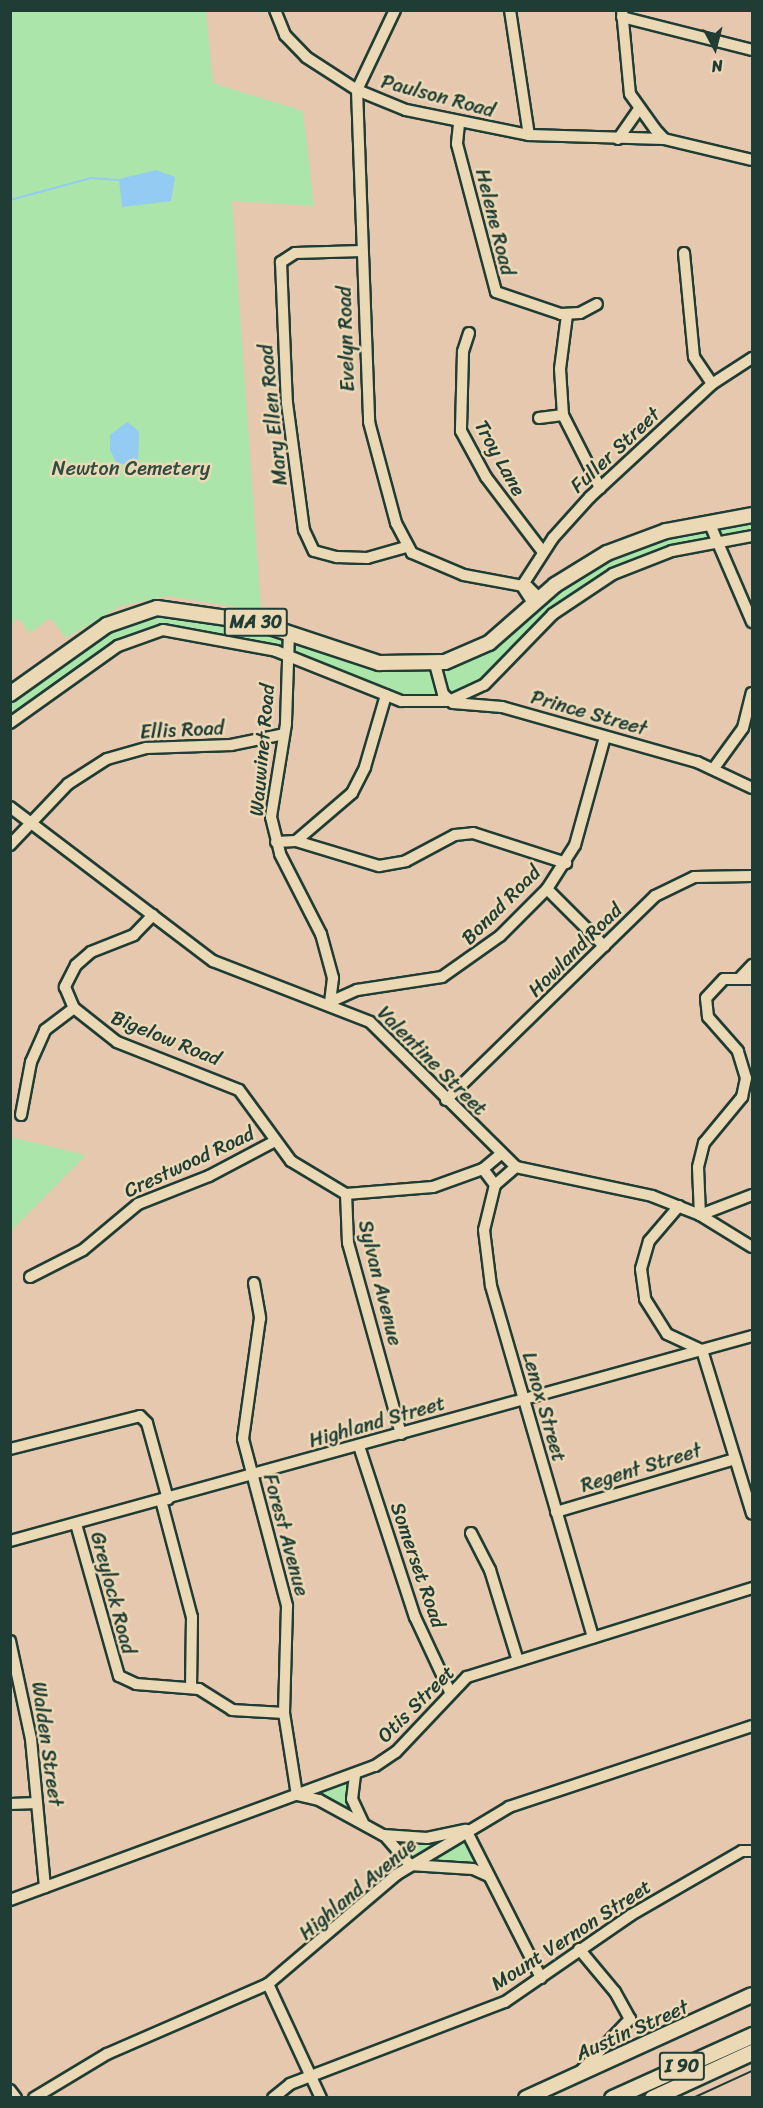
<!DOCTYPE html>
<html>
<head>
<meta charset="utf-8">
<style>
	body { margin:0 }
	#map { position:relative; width:763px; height:2108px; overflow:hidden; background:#e6c8af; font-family:Sriracha,sans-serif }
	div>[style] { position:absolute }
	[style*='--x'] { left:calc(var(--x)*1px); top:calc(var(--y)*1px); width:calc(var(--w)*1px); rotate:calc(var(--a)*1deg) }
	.green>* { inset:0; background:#abe5aa }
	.water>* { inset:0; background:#93cbf2 }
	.stream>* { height:2px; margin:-1px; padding:0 1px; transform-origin:1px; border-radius:1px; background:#93cbf2 }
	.roads { filter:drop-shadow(2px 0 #1f3d34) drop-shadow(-2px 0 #1f3d34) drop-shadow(0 2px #1f3d34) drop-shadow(0 -2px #1f3d34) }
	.minor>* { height:10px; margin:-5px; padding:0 5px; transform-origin:5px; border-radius:5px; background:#ebd9b6 }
	.major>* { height:14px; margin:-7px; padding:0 7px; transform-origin:7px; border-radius:7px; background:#ebd9b6 }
	.highway>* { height:15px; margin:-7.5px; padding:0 7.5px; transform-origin:7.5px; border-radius:7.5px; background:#ebd9b6 }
	.rail>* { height:2px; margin:-1px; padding:0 1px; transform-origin:1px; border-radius:1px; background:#1f3d34 }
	span { translate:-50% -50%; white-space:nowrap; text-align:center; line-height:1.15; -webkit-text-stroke:5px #ebd9b6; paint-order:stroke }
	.shield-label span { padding:2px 4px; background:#ebd9b6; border:2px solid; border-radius:4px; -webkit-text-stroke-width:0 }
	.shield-label { font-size:18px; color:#1f3d34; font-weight:700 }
	.street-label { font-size:20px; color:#1f3d34 }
	.park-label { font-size:20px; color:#2d4e40 }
	.frame { position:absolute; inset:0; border:12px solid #1f3d34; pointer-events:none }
	.north { position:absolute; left:685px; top:18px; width:60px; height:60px; -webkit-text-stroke:4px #ebd9b6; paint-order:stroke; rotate:173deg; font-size:16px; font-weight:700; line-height:24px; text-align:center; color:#1f3d34 }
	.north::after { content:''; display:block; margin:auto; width:21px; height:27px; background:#1f3d34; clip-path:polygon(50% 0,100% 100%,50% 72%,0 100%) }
</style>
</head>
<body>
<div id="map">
	<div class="green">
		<div style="clip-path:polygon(11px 11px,206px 11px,213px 83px,303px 111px,314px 206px,232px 201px,261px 611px,168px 596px,121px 606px,66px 638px,50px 618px,30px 633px,18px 618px,11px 624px)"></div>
		<div style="clip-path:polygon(752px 515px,752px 536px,685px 548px,581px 593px,484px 685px,420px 704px,276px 651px,145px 633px,11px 723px,11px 694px,107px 625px,184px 609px,353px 656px,455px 659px,607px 553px)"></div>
		<div style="clip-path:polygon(11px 1137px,86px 1155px,11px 1231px,10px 1137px)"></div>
		<div style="clip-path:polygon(355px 1775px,358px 1816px,297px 1795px)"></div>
		<div style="clip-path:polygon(466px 1830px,490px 1876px,410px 1865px,393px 1843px,397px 1837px)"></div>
	</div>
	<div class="water">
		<div style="clip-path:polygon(156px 170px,175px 177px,171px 201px,122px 207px,119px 179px)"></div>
		<div style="clip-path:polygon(127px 422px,139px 431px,138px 468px,116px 462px,110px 450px,110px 435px)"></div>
	</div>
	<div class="stream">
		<div style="--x:10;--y:200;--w:84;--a:-15.2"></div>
		<div style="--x:91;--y:178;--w:27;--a:4"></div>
	</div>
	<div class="roads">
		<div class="minor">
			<div style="--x:275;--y:10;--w:27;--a:68"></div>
			<div style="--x:285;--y:35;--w:30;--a:46"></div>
			<div style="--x:306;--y:57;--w:61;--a:32.9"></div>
			<div style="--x:357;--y:90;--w:53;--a:22.2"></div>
			<div style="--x:406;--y:110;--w:126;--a:11.5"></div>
			<div style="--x:529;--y:135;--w:135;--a:1.7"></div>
			<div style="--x:395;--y:10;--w:89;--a:115.4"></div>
			<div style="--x:357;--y:90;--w:332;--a:87.9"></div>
			<div style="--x:369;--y:422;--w:105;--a:75"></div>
			<div style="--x:396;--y:523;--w:34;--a:62"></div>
			<div style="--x:412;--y:553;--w:56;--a:22.9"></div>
			<div style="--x:464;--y:575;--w:65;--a:10.6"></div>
			<div style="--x:528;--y:587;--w:16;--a:45"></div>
			<div style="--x:510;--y:10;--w:126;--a:81.4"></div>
			<div style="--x:622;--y:10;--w:84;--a:84.6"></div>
			<div style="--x:630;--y:94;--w:43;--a:54.5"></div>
			<div style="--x:655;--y:129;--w:13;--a:48"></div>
			<div style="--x:664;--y:139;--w:90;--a:13.4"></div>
			<div style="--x:622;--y:17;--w:134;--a:14.2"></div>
			<div style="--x:459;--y:124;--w:20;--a:96"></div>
			<div style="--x:457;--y:144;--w:153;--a:75.2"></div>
			<div style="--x:496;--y:292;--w:69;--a:18.7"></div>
			<div style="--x:561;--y:314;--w:19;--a:-3"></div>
			<div style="--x:580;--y:313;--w:19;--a:-28"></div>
			<div style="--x:618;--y:139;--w:37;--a:-55"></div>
			<div style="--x:362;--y:251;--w:67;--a:178.3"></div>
			<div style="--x:295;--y:253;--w:17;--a:147"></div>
			<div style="--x:281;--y:262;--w:141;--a:87.6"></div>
			<div style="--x:287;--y:403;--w:128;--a:82.4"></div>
			<div style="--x:304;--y:530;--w:23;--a:65"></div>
			<div style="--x:314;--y:551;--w:24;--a:15"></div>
			<div style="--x:337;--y:557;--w:30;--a:2"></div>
			<div style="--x:367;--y:558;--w:41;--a:-15.8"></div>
			<div style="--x:684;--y:253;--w:104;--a:84.5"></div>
			<div style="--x:694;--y:357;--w:32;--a:56"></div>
			<div style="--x:567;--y:315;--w:54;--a:97.4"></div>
			<div style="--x:560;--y:369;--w:46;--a:86.3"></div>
			<div style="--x:563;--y:415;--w:82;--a:63.1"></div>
			<div style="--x:469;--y:333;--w:20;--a:108"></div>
			<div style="--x:463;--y:352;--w:79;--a:91.5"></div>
			<div style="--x:461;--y:431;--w:52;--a:61.5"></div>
			<div style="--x:486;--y:477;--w:94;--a:52.8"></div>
			<div style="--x:539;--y:418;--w:24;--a:-7"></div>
			<div style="--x:709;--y:522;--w:109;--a:66.7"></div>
			<div style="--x:522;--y:586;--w:57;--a:-57.1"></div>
			<div style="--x:553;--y:538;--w:55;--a:-47.9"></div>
			<div style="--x:590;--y:497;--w:166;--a:-42.8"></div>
			<div style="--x:712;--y:384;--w:48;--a:-33"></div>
			<div style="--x:522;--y:586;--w:20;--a:57"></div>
			<div style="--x:289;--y:632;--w:92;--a:91.9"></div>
			<div style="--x:286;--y:724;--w:94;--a:99.2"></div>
			<div style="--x:271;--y:817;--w:38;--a:76"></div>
			<div style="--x:280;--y:854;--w:90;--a:62.9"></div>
			<div style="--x:321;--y:934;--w:46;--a:74.7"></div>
			<div style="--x:333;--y:978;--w:24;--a:97"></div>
			<div style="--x:435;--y:664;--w:31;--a:75"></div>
			<div style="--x:443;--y:694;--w:13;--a:42"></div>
			<div style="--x:453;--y:703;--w:49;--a:4.7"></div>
			<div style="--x:502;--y:707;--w:203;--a:15.8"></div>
			<div style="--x:697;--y:762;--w:61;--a:25.3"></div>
			<div style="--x:10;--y:723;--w:133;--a:-35.5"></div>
			<div style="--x:118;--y:646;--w:48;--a:-19.6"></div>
			<div style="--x:163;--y:630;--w:115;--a:10.5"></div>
			<div style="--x:276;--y:651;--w:135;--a:21.8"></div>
			<div style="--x:401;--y:701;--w:48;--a:0"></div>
			<div style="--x:449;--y:701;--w:38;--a:-25"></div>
			<div style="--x:484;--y:685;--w:99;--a:-45.8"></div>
			<div style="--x:553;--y:614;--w:72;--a:-33.7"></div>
			<div style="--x:613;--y:574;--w:63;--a:-21.3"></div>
			<div style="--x:672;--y:551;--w:81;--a:-10.6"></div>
			<div style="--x:714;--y:768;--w:49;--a:-54.1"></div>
			<div style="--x:743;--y:728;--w:36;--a:-76"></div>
			<div style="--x:10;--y:807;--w:255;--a:37.2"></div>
			<div style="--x:213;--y:961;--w:168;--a:21.2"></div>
			<div style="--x:370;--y:1022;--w:206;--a:44.8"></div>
			<div style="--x:516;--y:1167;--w:139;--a:12"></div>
			<div style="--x:652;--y:1196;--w:52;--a:21.6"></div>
			<div style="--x:700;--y:1215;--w:61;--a:31.6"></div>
			<div style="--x:296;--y:841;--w:74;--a:-40.6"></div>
			<div style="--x:352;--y:793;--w:29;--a:-63"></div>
			<div style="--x:365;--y:767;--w:75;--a:-73.7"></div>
			<div style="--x:276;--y:842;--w:20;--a:-3"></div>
			<div style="--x:296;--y:841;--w:87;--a:16.8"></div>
			<div style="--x:379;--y:866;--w:27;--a:-10"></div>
			<div style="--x:406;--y:861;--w:55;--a:-28"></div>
			<div style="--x:455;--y:835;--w:18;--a:-6"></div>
			<div style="--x:473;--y:833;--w:98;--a:17.9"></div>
			<div style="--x:10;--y:845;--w:84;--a:-46.4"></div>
			<div style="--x:68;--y:784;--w:46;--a:-32.7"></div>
			<div style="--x:107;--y:759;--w:41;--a:-15.8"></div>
			<div style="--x:146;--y:748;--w:85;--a:-2"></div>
			<div style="--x:231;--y:745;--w:54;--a:-11.7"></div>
			<div style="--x:547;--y:889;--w:81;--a:45"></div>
			<div style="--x:153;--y:915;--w:28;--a:134"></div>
			<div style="--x:134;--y:935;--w:46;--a:158.4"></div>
			<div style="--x:91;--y:952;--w:20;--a:139"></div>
			<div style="--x:76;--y:965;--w:25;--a:117"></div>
			<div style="--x:65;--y:987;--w:23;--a:67"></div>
			<div style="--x:74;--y:1008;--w:55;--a:38.3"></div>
			<div style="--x:117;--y:1042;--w:131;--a:21.5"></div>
			<div style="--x:239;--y:1090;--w:88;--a:53.8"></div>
			<div style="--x:291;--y:1161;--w:64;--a:31"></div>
			<div style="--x:740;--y:978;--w:18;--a:-47"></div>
			<div style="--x:330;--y:1002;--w:30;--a:-24"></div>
			<div style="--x:357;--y:990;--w:86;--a:-8.7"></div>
			<div style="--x:442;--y:977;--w:71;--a:-35.3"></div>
			<div style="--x:500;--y:936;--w:66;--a:-45"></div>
			<div style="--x:547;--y:889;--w:52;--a:-57.5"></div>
			<div style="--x:575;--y:845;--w:112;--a:-74.5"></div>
			<div style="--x:446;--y:1100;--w:292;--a:-44.3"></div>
			<div style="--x:655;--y:896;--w:43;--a:-26"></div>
			<div style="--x:694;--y:877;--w:58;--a:-1"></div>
			<div style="--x:21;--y:1115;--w:54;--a:-79.3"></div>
			<div style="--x:31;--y:1062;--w:35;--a:-66"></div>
			<div style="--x:45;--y:1030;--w:36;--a:-37"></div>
			<div style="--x:483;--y:1169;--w:20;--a:53"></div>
			<div style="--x:495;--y:1185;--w:46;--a:103.7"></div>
			<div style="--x:484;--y:1230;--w:56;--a:82.9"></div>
			<div style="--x:491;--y:1286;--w:366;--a:73.8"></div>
			<div style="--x:495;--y:1185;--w:28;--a:-41"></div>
			<div style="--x:679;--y:1206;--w:46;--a:130.6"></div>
			<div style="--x:649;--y:1241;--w:29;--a:106"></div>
			<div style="--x:641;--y:1269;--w:30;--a:82"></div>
			<div style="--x:645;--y:1299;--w:41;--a:57.8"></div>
			<div style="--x:667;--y:1334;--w:38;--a:25"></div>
			<div style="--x:702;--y:1350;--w:171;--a:73"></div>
			<div style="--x:700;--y:1215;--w:48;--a:-92.4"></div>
			<div style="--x:698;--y:1167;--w:25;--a:-76"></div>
			<div style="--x:704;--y:1143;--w:60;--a:-50.4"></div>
			<div style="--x:742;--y:1097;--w:19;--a:-78"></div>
			<div style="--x:746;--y:1078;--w:28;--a:-107"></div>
			<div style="--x:738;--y:1051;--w:45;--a:-131.4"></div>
			<div style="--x:708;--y:1017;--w:19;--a:-96"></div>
			<div style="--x:706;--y:998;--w:26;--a:-47"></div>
			<div style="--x:724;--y:979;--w:28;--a:0"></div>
			<div style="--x:700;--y:1215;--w:56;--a:-21"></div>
			<div style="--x:30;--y:1277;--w:59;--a:-27"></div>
			<div style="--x:83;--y:1250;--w:72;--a:-39.9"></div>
			<div style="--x:138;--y:1204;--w:76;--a:-21.5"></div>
			<div style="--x:209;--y:1176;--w:75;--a:-27.9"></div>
			<div style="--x:254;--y:1283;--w:36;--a:80"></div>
			<div style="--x:260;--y:1318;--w:122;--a:98"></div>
			<div style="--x:243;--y:1439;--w:173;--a:75.2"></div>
			<div style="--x:287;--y:1606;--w:107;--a:91.6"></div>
			<div style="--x:284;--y:1713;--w:83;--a:81"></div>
			<div style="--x:297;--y:1795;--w:23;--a:13"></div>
			<div style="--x:319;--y:1800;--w:73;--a:28.7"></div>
			<div style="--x:383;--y:1835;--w:44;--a:3.9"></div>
			<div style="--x:427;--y:1838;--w:40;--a:-12"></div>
			<div style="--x:466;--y:1830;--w:166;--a:63.1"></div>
			<div style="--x:401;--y:1434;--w:198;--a:-105.5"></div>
			<div style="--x:348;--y:1243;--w:49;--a:-92.3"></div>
			<div style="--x:346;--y:1194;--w:87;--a:-4.6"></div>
			<div style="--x:433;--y:1187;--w:53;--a:-19.8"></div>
			<div style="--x:483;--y:1169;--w:23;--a:-40"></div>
			<div style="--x:359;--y:1446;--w:180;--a:71.9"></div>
			<div style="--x:415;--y:1617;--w:83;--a:65"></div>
			<div style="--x:10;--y:1449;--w:134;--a:-14.2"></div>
			<div style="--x:140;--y:1416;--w:10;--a:45"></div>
			<div style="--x:147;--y:1423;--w:79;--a:74.6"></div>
			<div style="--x:161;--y:1500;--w:121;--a:75.2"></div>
			<div style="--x:192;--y:1617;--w:70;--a:90.8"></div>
			<div style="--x:556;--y:1512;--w:187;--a:-16.5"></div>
			<div style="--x:76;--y:1524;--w:158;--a:74.2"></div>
			<div style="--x:119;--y:1676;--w:19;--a:25"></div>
			<div style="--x:136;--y:1684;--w:63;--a:4.5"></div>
			<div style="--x:199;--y:1689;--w:39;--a:32"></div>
			<div style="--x:232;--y:1710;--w:52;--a:3.3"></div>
			<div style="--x:471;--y:1533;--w:42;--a:62.8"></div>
			<div style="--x:490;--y:1570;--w:95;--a:72.9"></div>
			<div style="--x:10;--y:1541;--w:770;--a:-15.44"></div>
			<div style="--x:10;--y:1641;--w:100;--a:77.9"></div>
			<div style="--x:31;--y:1739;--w:149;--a:84.6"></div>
			<div style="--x:355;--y:1775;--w:24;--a:97"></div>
			<div style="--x:352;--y:1799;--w:26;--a:65"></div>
			<div style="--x:10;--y:1804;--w:27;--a:-2"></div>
			<div style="--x:385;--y:1836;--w:38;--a:49"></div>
			<div style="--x:410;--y:1865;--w:63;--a:3.6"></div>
			<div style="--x:473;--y:1869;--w:17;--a:24"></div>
			<div style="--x:10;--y:1900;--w:389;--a:-20.2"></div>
			<div style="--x:375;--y:1766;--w:25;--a:-34"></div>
			<div style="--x:396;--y:1752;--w:103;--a:-46.6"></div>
			<div style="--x:467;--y:1677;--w:299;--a:-17.3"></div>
			<div style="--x:268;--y:1984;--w:126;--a:65.1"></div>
			<div style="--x:578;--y:2074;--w:76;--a:-46.6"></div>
			<div style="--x:630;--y:2019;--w:31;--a:-119"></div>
			<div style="--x:615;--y:1992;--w:56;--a:-129.9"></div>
			<div style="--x:10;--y:2090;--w:10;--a:53"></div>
			<div style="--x:34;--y:2098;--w:85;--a:-31.1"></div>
			<div style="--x:107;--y:2054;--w:176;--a:-23.5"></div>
			<div style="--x:268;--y:1984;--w:168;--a:-40.4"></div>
			<div style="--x:396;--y:1875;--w:132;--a:-31"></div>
			<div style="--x:509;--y:1807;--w:256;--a:-18.4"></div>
			<div style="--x:273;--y:2098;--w:22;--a:-39"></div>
			<div style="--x:290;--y:2084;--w:230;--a:-20.9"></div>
			<div style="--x:505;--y:2002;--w:153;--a:-34.6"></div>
			<div style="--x:631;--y:1915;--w:128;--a:-30"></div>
			<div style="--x:742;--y:1851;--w:10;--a:0"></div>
		</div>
		<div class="major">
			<div style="--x:10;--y:694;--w:119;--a:-35.4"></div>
			<div style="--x:107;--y:625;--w:53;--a:-18.8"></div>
			<div style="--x:157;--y:608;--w:99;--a:8.1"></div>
			<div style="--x:255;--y:622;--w:131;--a:18.3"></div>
			<div style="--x:379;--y:663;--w:66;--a:-0.9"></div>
			<div style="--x:445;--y:662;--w:48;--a:-23.4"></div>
			<div style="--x:489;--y:643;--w:88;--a:-41.3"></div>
			<div style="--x:555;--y:585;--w:61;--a:-31.6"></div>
			<div style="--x:607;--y:553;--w:63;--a:-20.4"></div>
			<div style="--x:666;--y:531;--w:87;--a:-10.5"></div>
			<div style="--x:526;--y:2098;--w:248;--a:-24.5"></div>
		</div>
		<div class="highway">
			<div style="--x:612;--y:2098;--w:154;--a:-24.2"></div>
			<div style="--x:652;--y:2098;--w:110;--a:-24.7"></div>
		</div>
	</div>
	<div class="rail">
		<div style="--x:693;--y:2098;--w:65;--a:-24.6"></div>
	</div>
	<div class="shield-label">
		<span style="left:256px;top:622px">MA 30</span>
		<span style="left:682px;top:2066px">I 90</span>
	</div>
	<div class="street-label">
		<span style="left:438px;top:96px;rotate:15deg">Paulson Road</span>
		<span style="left:495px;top:222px;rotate:76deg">Helene Road</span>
		<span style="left:346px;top:339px;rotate:-92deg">Evelyn Road</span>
		<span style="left:273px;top:415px;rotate:-96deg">Mary Ellen Road</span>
		<span style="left:615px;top:450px;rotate:-43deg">Fuller Street</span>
		<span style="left:500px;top:458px;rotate:61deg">Troy Lane</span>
		<span style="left:589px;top:713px;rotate:16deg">Prince Street</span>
		<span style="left:182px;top:730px;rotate:-3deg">Ellis Road</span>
		<span style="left:262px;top:750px;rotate:-85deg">Wauwinet Road</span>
		<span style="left:501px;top:905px;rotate:-45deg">Bonad Road</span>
		<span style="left:575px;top:950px;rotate:-45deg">Howland Road</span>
		<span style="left:166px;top:1038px;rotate:22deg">Bigelow Road</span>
		<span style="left:432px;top:1061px;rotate:45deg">Valentine Street</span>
		<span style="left:189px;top:1162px;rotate:-25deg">Crestwood Road</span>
		<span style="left:380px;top:1283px;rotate:76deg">Sylvan Avenue</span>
		<span style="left:544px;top:1407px;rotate:74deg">Lenox Street</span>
		<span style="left:377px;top:1422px;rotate:-16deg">Highland Street</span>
		<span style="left:641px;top:1468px;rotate:-17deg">Regent Street</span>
		<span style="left:286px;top:1535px;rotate:75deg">Forest Avenue</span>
		<span style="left:418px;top:1565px;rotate:71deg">Somerset Road</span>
		<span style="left:113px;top:1593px;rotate:75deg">Greylock Road</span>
		<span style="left:416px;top:1704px;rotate:-45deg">Otis Street</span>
		<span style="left:47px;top:1744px;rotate:82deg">Walden Street</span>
		<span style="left:358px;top:1889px;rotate:-40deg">Highland Avenue</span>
		<span style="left:571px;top:1935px;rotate:-33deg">Mount Vernon Street</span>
		<span style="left:632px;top:2030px;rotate:-24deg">Austin Street</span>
	</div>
	<div class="park-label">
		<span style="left:131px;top:468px">Newton Cemetery</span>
	</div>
	<div class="frame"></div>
	<div class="north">N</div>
</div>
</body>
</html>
